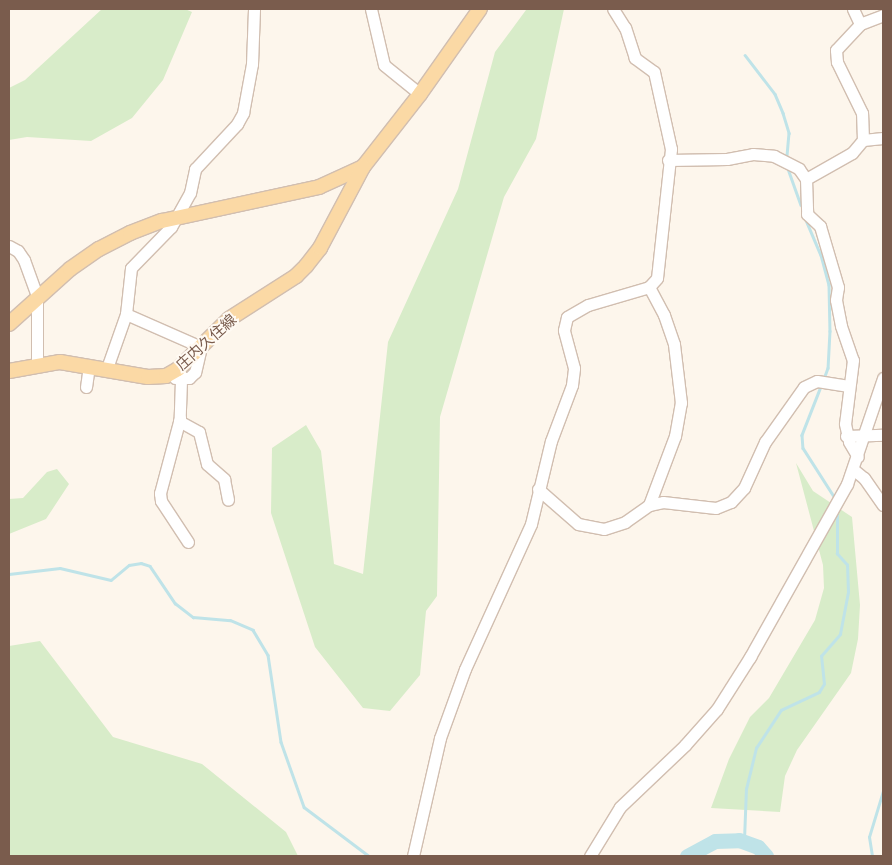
<!DOCTYPE html>
<html>
<head>
<meta charset="utf-8">
<style>
	body { margin:0 }
	#map { position:relative; width:892px; height:865px; overflow:hidden; background:#fdf6ec; font-family:"Golos Text","Noto Sans JP",sans-serif }
	div>[style] { position:absolute }
	[style*='--x'] { left:calc(var(--x)*1px); top:calc(var(--y)*1px); width:calc(var(--w)*1px); rotate:calc(var(--a)*1deg) }
	.green>* { inset:0; background:#d8ecc9 }
	.stream>* { height:2.5px; margin:-1.25px; padding:0 1.25px; transform-origin:1.25px; border-radius:1.25px; background:#bfe3e8 }
	.river>* { height:15px; margin:-7.5px; padding:0 7.5px; transform-origin:7.5px; border-radius:7.5px; background:#bfe3e8 }
	.roads { filter:drop-shadow(1px 0 #d1beb0) drop-shadow(-1px 0 #d1beb0) drop-shadow(0 1px #d1beb0) drop-shadow(0 -1px #d1beb0) }
	.minor>* { height:11px; margin:-5.5px; padding:0 5.5px; transform-origin:5.5px; border-radius:5.5px; background:#fff }
	.major>* { height:14px; margin:-7px; padding:0 7px; transform-origin:7px; border-radius:7px; background:#fbd9a5 }
	span { translate:-50% -50%; white-space:nowrap; text-align:center; line-height:1.15; -webkit-text-stroke:4px #fffaf3; paint-order:stroke }
	.street-label { font-size:15px; color:#7a5c4d }
	.frame { position:absolute; inset:0; border:10px solid #7a5c4d; pointer-events:none }
</style>
</head>
<body>
<div id="map">
	<div class="green">
		<div style="clip-path:polygon(102px 9px,185px 9px,192px 12px,163px 80px,132px 118px,91px 141px,27px 137px,9px 140px,9px 88px,25px 80px)"></div>
		<div style="clip-path:polygon(564px 9px,536px 139px,504px 197px,440px 417px,437px 596px,426px 611px,420px 675px,390px 711px,363px 708px,315px 647px,271px 513px,272px 448px,306px 425px,321px 451px,334px 564px,363px 574px,388px 342px,458px 189px,495px 52px,526px 10px)"></div>
		<div style="clip-path:polygon(796px 463px,813px 491px,852px 517px,860px 605px,858px 639px,851px 673px,797px 750px,785px 776px,780px 812px,711px 808px,729px 759px,750px 717px,769px 698px,815px 620px,824px 588px,823px 565px)"></div>
		<div style="clip-path:polygon(57px 469px,69px 484px,46px 519px,9px 534px,9px 499px,23px 498px,47px 472px)"></div>
		<div style="clip-path:polygon(40px 641px,113px 737px,202px 764px,286px 832px,298px 856px,9px 856px,9px 646px)"></div>
	</div>
	<div class="stream">
		<div style="--x:745;--y:55;--w:49;--a:52.4"></div>
		<div style="--x:775;--y:94;--w:21;--a:67"></div>
		<div style="--x:783;--y:113;--w:21;--a:73"></div>
		<div style="--x:789;--y:133;--w:25;--a:95"></div>
		<div style="--x:787;--y:166;--w:41;--a:70.3"></div>
		<div style="--x:806;--y:220;--w:38;--a:67"></div>
		<div style="--x:821;--y:255;--w:31;--a:75"></div>
		<div style="--x:829;--y:285;--w:46;--a:88.8"></div>
		<div style="--x:830;--y:331;--w:37;--a:93"></div>
		<div style="--x:828;--y:368;--w:12;--a:110"></div>
		<div style="--x:822;--y:384;--w:55;--a:111.4"></div>
		<div style="--x:802;--y:435;--w:13;--a:86"></div>
		<div style="--x:803;--y:448;--w:59;--a:57.4"></div>
		<div style="--x:9;--y:574;--w:51;--a:-6.7"></div>
		<div style="--x:60;--y:568;--w:52;--a:13.2"></div>
		<div style="--x:111;--y:580;--w:23;--a:-40"></div>
		<div style="--x:129;--y:565;--w:12;--a:-9"></div>
		<div style="--x:141;--y:563;--w:9;--a:18"></div>
		<div style="--x:150;--y:566;--w:45;--a:56"></div>
		<div style="--x:175;--y:603;--w:23;--a:38"></div>
		<div style="--x:193;--y:617;--w:37;--a:5"></div>
		<div style="--x:230;--y:620;--w:25;--a:23"></div>
		<div style="--x:253;--y:630;--w:29;--a:59"></div>
		<div style="--x:268;--y:655;--w:88;--a:81.5"></div>
		<div style="--x:281;--y:742;--w:69;--a:70.5"></div>
		<div style="--x:304;--y:807;--w:81;--a:37"></div>
		<div style="--x:744;--y:840;--w:51;--a:-87.8"></div>
		<div style="--x:746;--y:789;--w:42;--a:-76.3"></div>
		<div style="--x:756;--y:748;--w:45;--a:-56.7"></div>
		<div style="--x:781;--y:710;--w:42;--a:-25.3"></div>
		<div style="--x:819;--y:692;--w:9;--a:-58"></div>
		<div style="--x:824;--y:684;--w:28;--a:-96"></div>
		<div style="--x:821;--y:656;--w:29;--a:-49"></div>
		<div style="--x:840;--y:634;--w:43;--a:-79.2"></div>
		<div style="--x:848;--y:592;--w:27;--a:-92"></div>
		<div style="--x:847;--y:565;--w:15;--a:-132"></div>
		<div style="--x:837;--y:554;--w:42;--a:-90"></div>
		<div style="--x:872;--y:856;--w:19;--a:-99"></div>
		<div style="--x:869;--y:837;--w:48;--a:-73.1"></div>
	</div>
	<div class="river">
		<div style="--x:687;--y:856;--w:32;--a:-28"></div>
		<div style="--x:715;--y:841;--w:24;--a:-2"></div>
		<div style="--x:739;--y:840;--w:20;--a:20"></div>
		<div style="--x:758;--y:847;--w:12;--a:48"></div>
	</div>
	<div class="roads">
		<div class="minor">
			<div style="--x:371;--y:9;--w:57;--a:76.9"></div>
			<div style="--x:384;--y:65;--w:46;--a:38.9"></div>
			<div style="--x:860;--y:24;--w:25;--a:-21"></div>
			<div style="--x:863;--y:140;--w:20;--a:-6"></div>
			<div style="--x:668;--y:160;--w:59;--a:-1"></div>
			<div style="--x:727;--y:159;--w:26;--a:-11"></div>
			<div style="--x:753;--y:154;--w:21;--a:5"></div>
			<div style="--x:774;--y:156;--w:28;--a:27"></div>
			<div style="--x:799;--y:169;--w:12;--a:55"></div>
			<div style="--x:806;--y:179;--w:35;--a:88"></div>
			<div style="--x:807;--y:214;--w:18;--a:43"></div>
			<div style="--x:820;--y:226;--w:64;--a:73.6"></div>
			<div style="--x:838;--y:287;--w:13;--a:99"></div>
			<div style="--x:836;--y:300;--w:26;--a:79"></div>
			<div style="--x:841;--y:326;--w:36;--a:71"></div>
			<div style="--x:853;--y:360;--w:64;--a:97.1"></div>
			<div style="--x:845;--y:424;--w:18;--a:77"></div>
			<div style="--x:849;--y:442;--w:17;--a:59"></div>
			<div style="--x:806;--y:179;--w:53;--a:-29.5"></div>
			<div style="--x:852;--y:153;--w:17;--a:-50"></div>
			<div style="--x:863;--y:140;--w:27;--a:-92"></div>
			<div style="--x:862;--y:113;--w:57;--a:-116.1"></div>
			<div style="--x:837;--y:62;--w:12;--a:-95"></div>
			<div style="--x:836;--y:50;--w:35;--a:-47"></div>
			<div style="--x:860;--y:24;--w:17;--a:-115"></div>
			<div style="--x:9;--y:246;--w:10;--a:29"></div>
			<div style="--x:18;--y:251;--w:11;--a:56"></div>
			<div style="--x:24;--y:260;--w:37;--a:70"></div>
			<div style="--x:37;--y:295;--w:70;--a:90"></div>
			<div style="--x:126;--y:314;--w:82;--a:23.7"></div>
			<div style="--x:201;--y:347;--w:26;--a:103"></div>
			<div style="--x:195;--y:372;--w:8;--a:135"></div>
			<div style="--x:189;--y:378;--w:14;--a:180"></div>
			<div style="--x:107;--y:368;--w:57;--a:-70.6"></div>
			<div style="--x:126;--y:314;--w:46;--a:-83.8"></div>
			<div style="--x:131;--y:268;--w:57;--a:-45.7"></div>
			<div style="--x:171;--y:227;--w:39;--a:-61"></div>
			<div style="--x:190;--y:193;--w:25;--a:-78"></div>
			<div style="--x:195;--y:169;--w:62;--a:-47"></div>
			<div style="--x:237;--y:124;--w:13;--a:-61"></div>
			<div style="--x:243;--y:113;--w:50;--a:-79.6"></div>
			<div style="--x:252;--y:64;--w:55;--a:-87.9"></div>
			<div style="--x:181;--y:380;--w:38;--a:92"></div>
			<div style="--x:180;--y:418;--w:78;--a:104.9"></div>
			<div style="--x:160;--y:493;--w:8;--a:83"></div>
			<div style="--x:161;--y:501;--w:49;--a:56.6"></div>
			<div style="--x:86;--y:387;--w:21;--a:-82"></div>
			<div style="--x:179;--y:421;--w:23;--a:29"></div>
			<div style="--x:199;--y:432;--w:33;--a:76"></div>
			<div style="--x:207;--y:464;--w:23;--a:41"></div>
			<div style="--x:224;--y:479;--w:21;--a:79"></div>
			<div style="--x:846;--y:436;--w:37;--a:-2"></div>
			<div style="--x:854;--y:470;--w:13;--a:39"></div>
			<div style="--x:864;--y:478;--w:33;--a:55"></div>
			<div style="--x:538;--y:489;--w:53;--a:41.2"></div>
			<div style="--x:578;--y:524;--w:26;--a:11"></div>
			<div style="--x:604;--y:529;--w:22;--a:-18"></div>
			<div style="--x:625;--y:522;--w:29;--a:-35"></div>
			<div style="--x:649;--y:505;--w:14;--a:-12"></div>
			<div style="--x:663;--y:502;--w:53;--a:6.5"></div>
			<div style="--x:716;--y:508;--w:16;--a:-22"></div>
			<div style="--x:731;--y:502;--w:19;--a:-47"></div>
			<div style="--x:744;--y:488;--w:51;--a:-65.5"></div>
			<div style="--x:765;--y:442;--w:67;--a:-54.7"></div>
			<div style="--x:804;--y:387;--w:14;--a:-25"></div>
			<div style="--x:817;--y:381;--w:32;--a:9"></div>
			<div style="--x:649;--y:505;--w:74;--a:-69.4"></div>
			<div style="--x:675;--y:436;--w:34;--a:-80"></div>
			<div style="--x:681;--y:403;--w:59;--a:-96.8"></div>
			<div style="--x:674;--y:344;--w:31;--a:-109"></div>
			<div style="--x:664;--y:315;--w:32;--a:-118"></div>
			<div style="--x:413;--y:856;--w:121;--a:-77.1"></div>
			<div style="--x:440;--y:738;--w:73;--a:-70.1"></div>
			<div style="--x:465;--y:669;--w:159;--a:-65.5"></div>
			<div style="--x:531;--y:524;--w:85;--a:-76.5"></div>
			<div style="--x:551;--y:441;--w:60;--a:-69.4"></div>
			<div style="--x:572;--y:385;--w:17;--a:-83"></div>
			<div style="--x:574;--y:368;--w:39;--a:-105"></div>
			<div style="--x:564;--y:330;--w:13;--a:-77"></div>
			<div style="--x:567;--y:317;--w:24;--a:-30"></div>
			<div style="--x:588;--y:305;--w:64;--a:-16.4"></div>
			<div style="--x:649;--y:287;--w:12;--a:-48"></div>
			<div style="--x:657;--y:278;--w:130;--a:-83.8"></div>
			<div style="--x:671;--y:149;--w:79;--a:-102.4"></div>
			<div style="--x:654;--y:72;--w:24;--a:-144"></div>
			<div style="--x:635;--y:58;--w:32;--a:-108"></div>
			<div style="--x:625;--y:28;--w:22;--a:-122"></div>
			<div style="--x:590;--y:856;--w:57;--a:-58.5"></div>
			<div style="--x:620;--y:807;--w:90;--a:-43.6"></div>
			<div style="--x:685;--y:745;--w:48;--a:-48.4"></div>
			<div style="--x:717;--y:709;--w:62;--a:-57.6"></div>
			<div style="--x:750;--y:657;--w:198;--a:-60.7"></div>
			<div style="--x:847;--y:484;--w:112;--a:-71.2"></div>
		</div>
		<div class="major">
			<div style="--x:9;--y:324;--w:82;--a:-42"></div>
			<div style="--x:70;--y:269;--w:35;--a:-35"></div>
			<div style="--x:99;--y:249;--w:35;--a:-27"></div>
			<div style="--x:130;--y:233;--w:34;--a:-21"></div>
			<div style="--x:162;--y:221;--w:161;--a:-12.2"></div>
			<div style="--x:319;--y:187;--w:48;--a:-24.4"></div>
			<div style="--x:363;--y:167;--w:93;--a:-52"></div>
			<div style="--x:420;--y:94;--w:104;--a:-54.8"></div>
			<div style="--x:9;--y:371;--w:52;--a:-10"></div>
			<div style="--x:60;--y:362;--w:89;--a:9.7"></div>
			<div style="--x:148;--y:377;--w:18;--a:-3"></div>
			<div style="--x:166;--y:376;--w:14;--a:-30"></div>
			<div style="--x:178;--y:369;--w:71;--a:-44.4"></div>
			<div style="--x:229;--y:319;--w:80;--a:-32.7"></div>
			<div style="--x:296;--y:276;--w:14;--a:-45"></div>
			<div style="--x:306;--y:266;--w:23;--a:-52"></div>
			<div style="--x:320;--y:248;--w:92;--a:-62"></div>
		</div>
	</div>
	<div class="street-label">
		<span style="left:206px;top:342px;rotate:-42deg">庄内久住線</span>
	</div>
	<div class="frame"></div>
</div>
</body>
</html>
